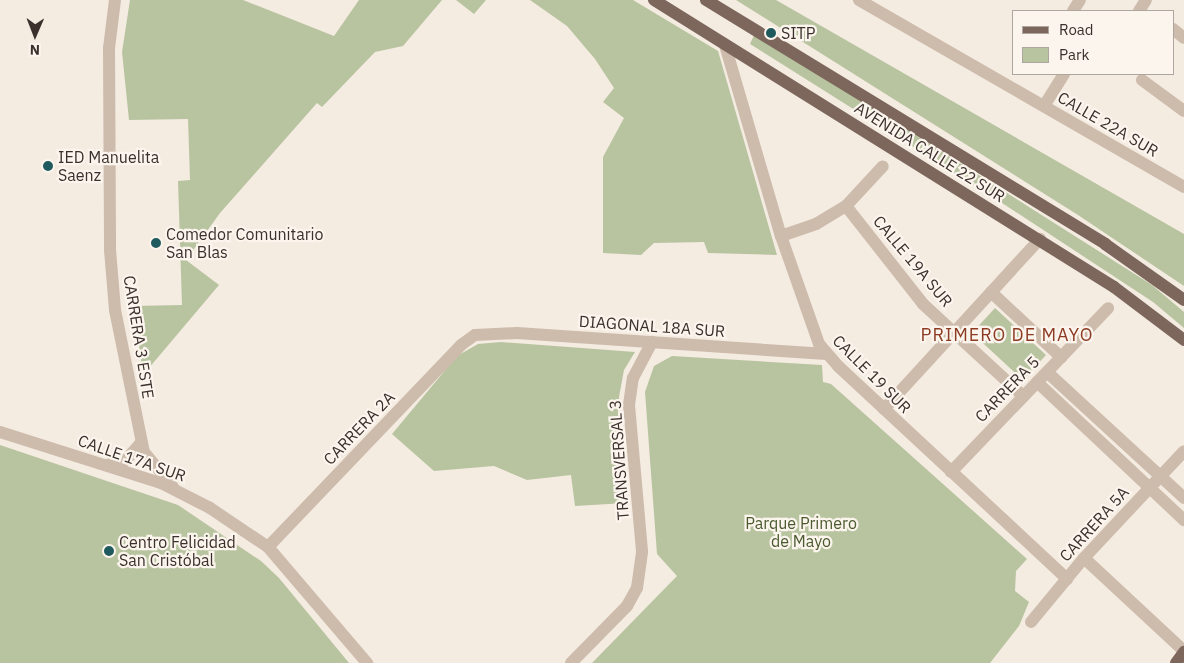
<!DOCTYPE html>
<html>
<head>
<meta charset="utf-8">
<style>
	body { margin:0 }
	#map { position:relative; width:1184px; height:663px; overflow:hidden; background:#f4ebe1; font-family:"IBM Plex Sans",sans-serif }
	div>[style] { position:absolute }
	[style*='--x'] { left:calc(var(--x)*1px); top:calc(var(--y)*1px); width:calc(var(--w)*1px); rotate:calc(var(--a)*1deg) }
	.green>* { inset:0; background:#b8c4a0 }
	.minor>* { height:12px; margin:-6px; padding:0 6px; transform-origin:6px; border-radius:6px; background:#cdbbac }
	.major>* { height:12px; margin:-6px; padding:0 6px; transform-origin:6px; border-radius:6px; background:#7d675c }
	.dots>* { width:14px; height:14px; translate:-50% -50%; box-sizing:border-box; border:2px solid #fbf5ee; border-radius:50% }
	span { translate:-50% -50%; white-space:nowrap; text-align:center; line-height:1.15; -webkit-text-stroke:4.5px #fbf5ee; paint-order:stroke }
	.poi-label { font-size:16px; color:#3b302b }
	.left { translate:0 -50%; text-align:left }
	.street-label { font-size:16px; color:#3b302b }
	.park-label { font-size:16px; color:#4a5a2e }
	.neighbourhood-label { font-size:18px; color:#8c3b22; letter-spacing:1px }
	.legend { position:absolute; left:1012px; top:10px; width:162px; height:65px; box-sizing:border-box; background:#fbf5ee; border:1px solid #aea6a0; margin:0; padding:6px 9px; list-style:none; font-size:15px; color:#3b302b }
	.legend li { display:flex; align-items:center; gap:10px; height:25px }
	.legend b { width:25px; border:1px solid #aea6a0 }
	.north { position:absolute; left:10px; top:10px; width:50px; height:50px; -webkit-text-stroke:4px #fbf5ee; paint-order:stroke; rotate:181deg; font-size:14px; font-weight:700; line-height:20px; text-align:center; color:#3b302b }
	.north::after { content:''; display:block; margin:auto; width:18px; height:22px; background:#3b302b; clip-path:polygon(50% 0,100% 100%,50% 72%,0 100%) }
</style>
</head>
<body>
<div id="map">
	<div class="green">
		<div style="clip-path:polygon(130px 0,243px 0,334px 36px,359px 0,442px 0,403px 46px,375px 52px,322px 107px,317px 103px,220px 213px,186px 260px,219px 285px,143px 375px,134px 306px,182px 305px,178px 181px,190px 180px,188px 119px,129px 120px,122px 52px)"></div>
		<div style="clip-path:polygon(456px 0,486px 0,474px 14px)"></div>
		<div style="clip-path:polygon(530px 0,633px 0,718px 51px,777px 255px,708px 253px,704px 242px,654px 243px,641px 255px,603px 253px,603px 157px,624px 118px,603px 102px,614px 88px,595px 59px,567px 26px)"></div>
		<div style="clip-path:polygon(736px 0,776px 0,1184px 234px,1184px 286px,1078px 215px)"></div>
		<div style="clip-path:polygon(755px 33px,1152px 285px,1184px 312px,1184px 328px,1153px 302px,993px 197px,750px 44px)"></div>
		<div style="clip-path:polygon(995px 308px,1046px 355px,1023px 380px,972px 333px)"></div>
		<div style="clip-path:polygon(501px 342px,635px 352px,624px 370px,619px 397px,626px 503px,575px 506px,571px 475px,527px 480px,494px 466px,434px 471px,392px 434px,457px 356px,478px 344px)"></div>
		<div style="clip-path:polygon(672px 356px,822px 365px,823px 382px,831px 384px,1027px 559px,1016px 571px,1015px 591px,1029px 602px,1019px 626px,990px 663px,592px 663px,677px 576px,657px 554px,645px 392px,654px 366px)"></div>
		<div style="clip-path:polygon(0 445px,178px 505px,261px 561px,279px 578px,349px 663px,0 663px)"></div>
	</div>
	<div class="minor">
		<div style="--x:115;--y:0;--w:48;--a:97.1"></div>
		<div style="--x:109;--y:48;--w:202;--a:89.7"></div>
		<div style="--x:110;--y:250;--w:60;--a:85.2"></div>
		<div style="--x:115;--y:310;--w:145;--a:78.5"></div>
		<div style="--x:144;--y:452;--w:45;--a:50.4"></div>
		<div style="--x:859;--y:0;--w:375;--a:29.9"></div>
		<div style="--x:1073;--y:11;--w:13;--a:-58"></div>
		<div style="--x:1139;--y:11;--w:13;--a:-58"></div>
		<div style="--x:1173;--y:29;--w:14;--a:39"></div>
		<div style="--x:725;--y:45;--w:199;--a:73.7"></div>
		<div style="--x:781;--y:236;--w:114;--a:70.6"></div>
		<div style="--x:819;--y:344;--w:29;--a:49"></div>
		<div style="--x:838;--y:366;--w:313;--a:42.9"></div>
		<div style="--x:1142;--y:80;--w:52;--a:36.4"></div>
		<div style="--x:1044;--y:106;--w:38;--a:-58"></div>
		<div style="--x:846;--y:206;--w:125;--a:51.8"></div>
		<div style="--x:923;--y:304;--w:136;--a:42.6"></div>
		<div style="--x:781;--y:236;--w:37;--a:-19"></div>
		<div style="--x:816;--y:224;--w:35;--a:-31"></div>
		<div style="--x:846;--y:206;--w:54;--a:-47.2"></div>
		<div style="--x:991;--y:292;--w:96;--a:42.9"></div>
		<div style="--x:1047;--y:372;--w:186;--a:42.6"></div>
		<div style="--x:1037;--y:382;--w:202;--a:43.2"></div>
		<div style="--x:884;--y:409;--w:231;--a:-47.5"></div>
		<div style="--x:0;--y:432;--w:169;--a:17.6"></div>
		<div style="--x:161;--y:483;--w:55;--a:27"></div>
		<div style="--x:210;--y:508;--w:70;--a:33.9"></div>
		<div style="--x:268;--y:547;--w:153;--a:49.5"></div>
		<div style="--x:107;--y:465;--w:20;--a:-15"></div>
		<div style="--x:126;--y:460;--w:23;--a:-49"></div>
		<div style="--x:951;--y:472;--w:227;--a:-46.2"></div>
		<div style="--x:268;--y:547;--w:279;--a:-46.3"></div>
		<div style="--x:461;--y:345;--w:17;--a:-36"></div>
		<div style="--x:475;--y:335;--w:42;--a:-2.7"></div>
		<div style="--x:517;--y:333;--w:310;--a:3.9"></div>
		<div style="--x:1084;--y:558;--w:137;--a:42.9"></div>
		<div style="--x:1031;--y:622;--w:83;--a:-50.4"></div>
		<div style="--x:1084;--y:558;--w:146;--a:-46.9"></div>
		<div style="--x:571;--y:663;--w:80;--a:-45.5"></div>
		<div style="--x:627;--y:606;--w:21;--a:-61"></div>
		<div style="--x:637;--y:588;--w:37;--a:-82"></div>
		<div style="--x:642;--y:551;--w:147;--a:-95.1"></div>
		<div style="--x:629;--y:405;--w:27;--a:-82"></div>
		<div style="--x:633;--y:378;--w:41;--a:-62.2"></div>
	</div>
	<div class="major">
		<div style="--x:654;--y:0;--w:542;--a:31.96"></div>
		<div style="--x:1114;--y:287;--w:88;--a:37.1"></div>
		<div style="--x:706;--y:0;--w:468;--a:31.4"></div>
		<div style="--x:1105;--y:244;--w:97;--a:35.3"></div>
		<div style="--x:1176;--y:663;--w:14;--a:-54"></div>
	</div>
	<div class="dots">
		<div style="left:771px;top:33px;background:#1f5a5e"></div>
		<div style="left:48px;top:166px;background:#1f5a5e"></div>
		<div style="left:156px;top:243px;background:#1f5a5e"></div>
		<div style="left:109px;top:551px;background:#1f5a5e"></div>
	</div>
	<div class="poi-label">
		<span class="left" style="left:781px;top:33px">SITP</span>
		<span class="left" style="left:58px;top:166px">IED Manuelita<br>Saenz</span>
		<span class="left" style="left:166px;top:243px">Comedor Comunitario<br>San Blas</span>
		<span class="left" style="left:119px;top:551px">Centro Felicidad<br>San Cristóbal</span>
	</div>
	<div class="street-label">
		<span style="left:1108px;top:124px;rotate:30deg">CALLE 22A SUR</span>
		<span style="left:930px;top:152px;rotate:32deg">AVENIDA CALLE 22 SUR</span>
		<span style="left:913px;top:261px;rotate:50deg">CALLE 19A SUR</span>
		<span style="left:652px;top:326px;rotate:4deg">DIAGONAL 18A SUR</span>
		<span style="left:139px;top:337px;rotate:81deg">CARRERA 3 ESTE</span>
		<span style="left:872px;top:374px;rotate:45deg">CALLE 19 SUR</span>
		<span style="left:1007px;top:389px;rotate:-46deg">CARRERA 5</span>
		<span style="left:359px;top:428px;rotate:-46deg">CARRERA 2A</span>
		<span style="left:132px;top:458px;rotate:19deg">CALLE 17A SUR</span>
		<span style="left:619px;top:460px;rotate:-94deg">TRANSVERSAL 3</span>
		<span style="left:1094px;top:524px;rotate:-48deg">CARRERA 5A</span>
	</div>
	<div class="park-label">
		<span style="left:801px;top:532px">Parque Primero<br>de Mayo</span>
	</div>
	<div class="neighbourhood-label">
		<span style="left:1007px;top:335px">PRIMERO DE MAYO</span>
	</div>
	<ul class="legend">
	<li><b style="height:6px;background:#7d675c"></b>Road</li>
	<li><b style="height:14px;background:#b8c4a0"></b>Park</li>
	</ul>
	<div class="north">N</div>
</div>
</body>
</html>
